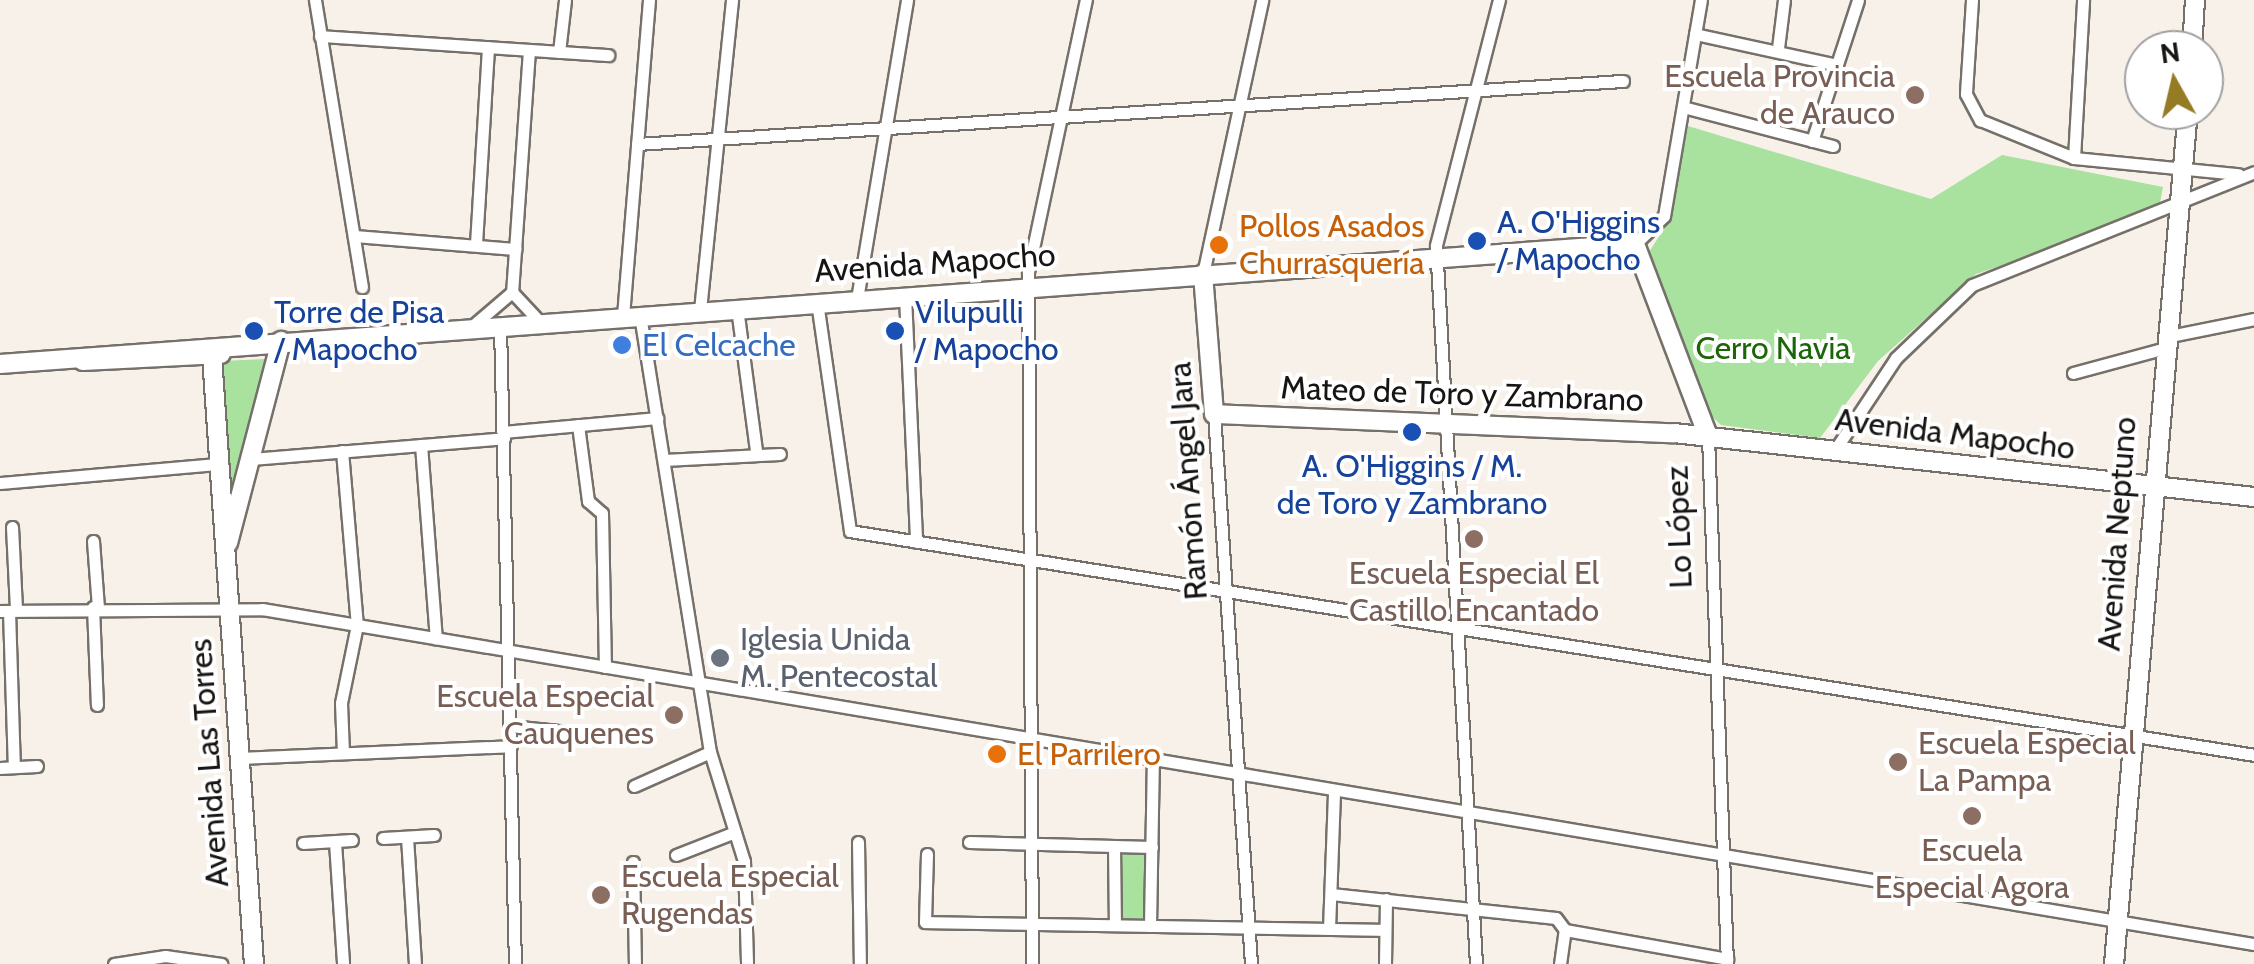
<!DOCTYPE html>
<html>
<head>
<meta charset="utf-8">
<style>
	body { margin:0 }
	#map { position:relative; width:2254px; height:964px; overflow:hidden; background:#f7f1e9; font-family:Cabin,sans-serif }
	div>[style] { position:absolute }
	[style*='--x'] { left:calc(var(--x)*1px); top:calc(var(--y)*1px); width:calc(var(--w)*1px); rotate:calc(var(--a)*1deg) }
	.green>* { inset:0; background:#a9e19f }
	.roads { filter:drop-shadow(2px 0 #757069) drop-shadow(-2px 0 #757069) drop-shadow(0 2px #757069) drop-shadow(0 -2px #757069) }
	.minor>* { height:11px; margin:-5.5px; padding:0 5.5px; transform-origin:5.5px; border-radius:5.5px; background:#fff }
	.secondary>* { height:18px; margin:-9px; padding:0 9px; transform-origin:9px; border-radius:9px; background:#fff }
	.dots>* { width:28px; height:28px; translate:-50% -50%; box-sizing:border-box; border:5px solid #fff; border-radius:50% }
	span { translate:-50% -50%; white-space:nowrap; text-align:center; line-height:1.15; -webkit-text-stroke:8px #fff; paint-order:stroke }
	.education-label { font-size:32px; color:#785e54 }
	.right { translate:-100% -50%; text-align:right }
	.left { translate:0 -50%; text-align:left }
	.transit-label { font-size:32px; color:#164399 }
	.food-label { font-size:32px; color:#c56008 }
	.street-label { font-size:32px; color:#171513 }
	.shop-label { font-size:32px; color:#366cbe }
	.park-label { font-size:32px; color:#1b6707 }
	.worship-label { font-size:32px; color:#5b616d }
	.north { position:absolute; left:2124px; top:30px; width:100px; height:100px; box-sizing:border-box; background:#fff; border:2px solid #a2a1a1; border-radius:50%; rotate:352deg; font-size:28px; font-weight:700; line-height:40px; text-align:center; color:#171513 }
	.north::after { content:''; display:block; margin:auto; width:35px; height:45px; background:#957c24; clip-path:polygon(50% 0,100% 100%,50% 72%,0 100%) }
</style>
</head>
<body>
<div id="map">
	<div class="green">
		<div style="clip-path:polygon(1688px 126px,1931px 199px,2002px 155px,2163px 187px,2158px 213px,1976px 274px,1878px 361px,1820px 438px,1721px 425px,1705px 410px,1647px 255px,1669px 221px)"></div>
		<div style="clip-path:polygon(265px 359px,229px 518px,221px 361px)"></div>
		<div style="clip-path:polygon(1121px 852px,1145px 852px,1145px 919px,1120px 918px)"></div>
	</div>
	<div class="roads">
		<div class="minor">
			<div style="--x:315;--y:0;--w:291;--a:80.7"></div>
			<div style="--x:1972;--y:0;--w:94;--a:93.7"></div>
			<div style="--x:1966;--y:94;--w:30;--a:62"></div>
			<div style="--x:1980;--y:120;--w:101;--a:22"></div>
			<div style="--x:2074;--y:158;--w:165;--a:5.6"></div>
			<div style="--x:1695;--y:34;--w:145;--a:12.3"></div>
			<div style="--x:320;--y:36;--w:289;--a:3.8"></div>
			<div style="--x:1778;--y:48;--w:48;--a:-82.9"></div>
			<div style="--x:529;--y:50;--w:243;--a:94"></div>
			<div style="--x:512;--y:292;--w:41;--a:47"></div>
			<div style="--x:559;--y:52;--w:52;--a:-83.4"></div>
			<div style="--x:1683;--y:107;--w:155;--a:14.6"></div>
			<div style="--x:1812;--y:141;--w:148;--a:-71.9"></div>
			<div style="--x:637;--y:144;--w:988;--a:-3.66"></div>
			<div style="--x:2074;--y:158;--w:158;--a:-86.7"></div>
			<div style="--x:354;--y:236;--w:162;--a:4.6"></div>
			<div style="--x:476;--y:244;--w:197;--a:-86.5"></div>
			<div style="--x:1635;--y:244;--w:40;--a:-44"></div>
			<div style="--x:1664;--y:216;--w:219;--a:-80.3"></div>
			<div style="--x:1203;--y:274;--w:280;--a:-77.8"></div>
			<div style="--x:905;--y:296;--w:246;--a:87.4"></div>
			<div style="--x:857;--y:299;--w:303;--a:-80.5"></div>
			<div style="--x:817;--y:302;--w:231;--a:81.8"></div>
			<div style="--x:850;--y:531;--w:1422;--a:9.06"></div>
			<div style="--x:737;--y:308;--w:144;--a:82.4"></div>
			<div style="--x:700;--y:310;--w:312;--a:-84.1"></div>
			<div style="--x:640;--y:315;--w:443;--a:80.9"></div>
			<div style="--x:710;--y:752;--w:114;--a:72.7"></div>
			<div style="--x:744;--y:861;--w:103;--a:88.3"></div>
			<div style="--x:623;--y:316;--w:317;--a:-85.3"></div>
			<div style="--x:500;--y:325;--w:639;--a:88.66"></div>
			<div style="--x:471;--y:327;--w:54;--a:-40.5"></div>
			<div style="--x:2165;--y:337;--w:91;--a:-11.4"></div>
			<div style="--x:2073;--y:373;--w:92;--a:-15.1"></div>
			<div style="--x:1214;--y:414;--w:551;--a:86.15"></div>
			<div style="--x:578;--y:425;--w:77;--a:82.5"></div>
			<div style="--x:588;--y:501;--w:18;--a:41"></div>
			<div style="--x:602;--y:513;--w:154;--a:88.9"></div>
			<div style="--x:503;--y:432;--w:155;--a:-5.2"></div>
			<div style="--x:1708;--y:436;--w:528;--a:87.94"></div>
			<div style="--x:421;--y:445;--w:194;--a:85.6"></div>
			<div style="--x:1835;--y:450;--w:110;--a:-56.5"></div>
			<div style="--x:1896;--y:358;--w:105;--a:-43.8"></div>
			<div style="--x:1972;--y:285;--w:304;--a:-21.8"></div>
			<div style="--x:342;--y:451;--w:175;--a:85.1"></div>
			<div style="--x:357;--y:625;--w:80;--a:101.6"></div>
			<div style="--x:341;--y:703;--w:49;--a:87.7"></div>
			<div style="--x:251;--y:459;--w:254;--a:-4.7"></div>
			<div style="--x:664;--y:460;--w:116;--a:-3"></div>
			<div style="--x:0;--y:483;--w:218;--a:-5"></div>
			<div style="--x:12;--y:527;--w:83;--a:87.2"></div>
			<div style="--x:93;--y:541;--w:66;--a:85.7"></div>
			<div style="--x:93;--y:607;--w:98;--a:87.7"></div>
			<div style="--x:0;--y:611;--w:262;--a:-0.4"></div>
			<div style="--x:262;--y:609;--w:2020;--a:9.55"></div>
			<div style="--x:9;--y:611;--w:156;--a:88.2"></div>
			<div style="--x:510;--y:726;--w:97;--a:5.9"></div>
			<div style="--x:239;--y:758;--w:272;--a:-2.5"></div>
			<div style="--x:0;--y:768;--w:37;--a:-3"></div>
			<div style="--x:634;--y:786;--w:83;--a:-24.1"></div>
			<div style="--x:407;--y:837;--w:127;--a:86.4"></div>
			<div style="--x:383;--y:838;--w:51;--a:-3.4"></div>
			<div style="--x:335;--y:842;--w:122;--a:86.2"></div>
			<div style="--x:858;--y:842;--w:122;--a:89.1"></div>
			<div style="--x:969;--y:842;--w:183;--a:1.6"></div>
			<div style="--x:303;--y:843;--w:49;--a:-3.5"></div>
			<div style="--x:1114;--y:846;--w:79;--a:89.3"></div>
			<div style="--x:927;--y:854;--w:68;--a:91.7"></div>
			<div style="--x:925;--y:922;--w:460;--a:1"></div>
			<div style="--x:676;--y:855;--w:63;--a:-21.3"></div>
			<div style="--x:633;--y:862;--w:102;--a:88.9"></div>
			<div style="--x:1331;--y:894;--w:226;--a:6.1"></div>
			<div style="--x:1556;--y:918;--w:15;--a:53"></div>
			<div style="--x:1565;--y:930;--w:165;--a:10.1"></div>
			<div style="--x:1150;--y:926;--w:165;--a:-89"></div>
			<div style="--x:1329;--y:929;--w:138;--a:-87.9"></div>
			<div style="--x:114;--y:964;--w:52;--a:-8.9"></div>
			<div style="--x:165;--y:956;--w:57;--a:8.1"></div>
			<div style="--x:1032;--y:964;--w:692;--a:-90.33"></div>
			<div style="--x:1028;--y:272;--w:278;--a:-78"></div>
			<div style="--x:1385;--y:964;--w:65;--a:-89.1"></div>
			<div style="--x:1476;--y:964;--w:720;--a:-93.18"></div>
			<div style="--x:1436;--y:245;--w:253;--a:-75.6"></div>
			<div style="--x:1560;--y:964;--w:34;--a:-82"></div>
		</div>
		<div class="secondary">
			<div style="--x:2192;--y:50;--w:50;--a:-86.6"></div>
			<div style="--x:1203;--y:274;--w:140;--a:85.5"></div>
			<div style="--x:1214;--y:414;--w:460;--a:2.4"></div>
			<div style="--x:1674;--y:433;--w:584;--a:6.3"></div>
			<div style="--x:212;--y:356;--w:609;--a:86.05"></div>
			<div style="--x:83;--y:361;--w:138;--a:-2.9"></div>
			<div style="--x:0;--y:364;--w:1639;--a:-4.2"></div>
			<div style="--x:1635;--y:244;--w:205;--a:69.2"></div>
			<div style="--x:228;--y:543;--w:209;--a:-75.3"></div>
			<div style="--x:2114;--y:964;--w:857;--a:-85.05"></div>
		</div>
	</div>
	<div class="dots">
		<div style="left:1915px;top:95px;background:#8d6e63"></div>
		<div style="left:1477px;top:241px;background:#1a4fb4"></div>
		<div style="left:1219px;top:245px;background:#e8710a"></div>
		<div style="left:254px;top:331px;background:#1a4fb4"></div>
		<div style="left:895px;top:331px;background:#1a4fb4"></div>
		<div style="left:622px;top:345px;background:#3f7fe0"></div>
		<div style="left:1412px;top:432px;background:#1a4fb4"></div>
		<div style="left:1474px;top:539px;background:#8d6e63"></div>
		<div style="left:720px;top:658px;background:#6b7280"></div>
		<div style="left:674px;top:715px;background:#8d6e63"></div>
		<div style="left:997px;top:754px;background:#e8710a"></div>
		<div style="left:1898px;top:762px;background:#8d6e63"></div>
		<div style="left:1972px;top:816px;background:#8d6e63"></div>
		<div style="left:601px;top:895px;background:#8d6e63"></div>
	</div>
	<div class="education-label">
		<span class="right" style="left:1895px;top:95px">Escuela Provincia<br>de Arauco</span>
		<span style="left:1474px;top:592px">Escuela Especial El<br>Castillo Encantado</span>
		<span class="right" style="left:654px;top:715px">Escuela Especial<br>Cauquenes</span>
		<span class="left" style="left:1918px;top:762px">Escuela Especial<br>La Pampa</span>
		<span style="left:1972px;top:869px">Escuela<br>Especial Agora</span>
		<span class="left" style="left:621px;top:895px">Escuela Especial<br>Rugendas</span>
	</div>
	<div class="transit-label">
		<span class="left" style="left:1497px;top:241px">A. O'Higgins<br>/ Mapocho</span>
		<span class="left" style="left:274px;top:331px">Torre de Pisa<br>/ Mapocho</span>
		<span class="left" style="left:915px;top:331px">Vilupulli<br>/ Mapocho</span>
		<span style="left:1412px;top:485px">A. O'Higgins / M.<br>de Toro y Zambrano</span>
	</div>
	<div class="food-label">
		<span class="left" style="left:1239px;top:245px">Pollos Asados<br>Churrasquería</span>
		<span class="left" style="left:1017px;top:754px">El Parrilero</span>
	</div>
	<div class="street-label">
		<span style="left:935px;top:263px;rotate:-4deg">Avenida Mapocho</span>
		<span style="left:1462px;top:394px;rotate:2deg">Mateo de Toro y Zambrano</span>
		<span style="left:1955px;top:434px;rotate:7deg">Avenida Mapocho</span>
		<span style="left:1188px;top:481px;rotate:-94deg">Ramón Ángel Jara</span>
		<span style="left:1679px;top:527px;rotate:-92deg">Lo López</span>
		<span style="left:2117px;top:534px;rotate:-86deg">Avenida Neptuno</span>
		<span style="left:209px;top:763px;rotate:-94deg">Avenida Las Torres</span>
	</div>
	<div class="shop-label">
		<span class="left" style="left:642px;top:345px">El Celcache</span>
	</div>
	<div class="park-label">
		<span style="left:1773px;top:348px">Cerro Navia</span>
	</div>
	<div class="worship-label">
		<span class="left" style="left:740px;top:658px">Iglesia Unida<br>M. Pentecostal</span>
	</div>
	<div class="north">N</div>
</div>
</body>
</html>
